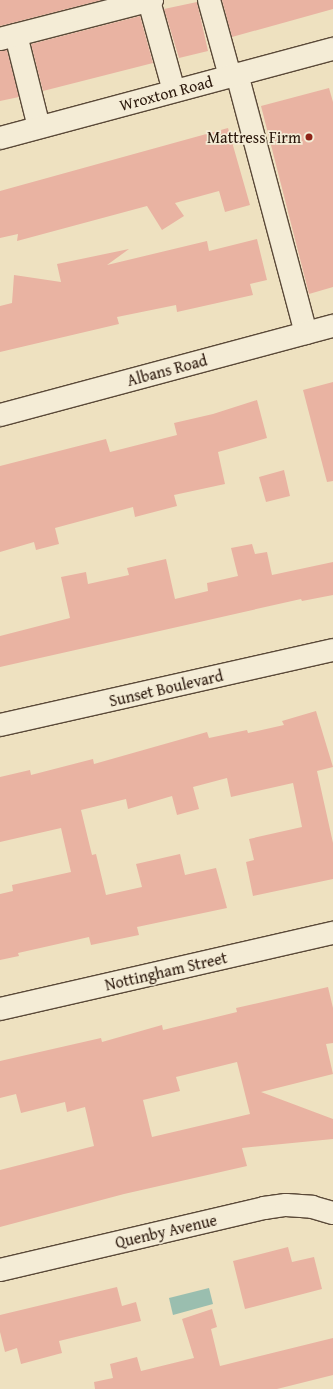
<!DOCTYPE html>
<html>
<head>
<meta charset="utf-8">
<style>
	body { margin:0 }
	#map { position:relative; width:333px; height:1389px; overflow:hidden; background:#eee1c0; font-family:"Gentium Book Plus",serif }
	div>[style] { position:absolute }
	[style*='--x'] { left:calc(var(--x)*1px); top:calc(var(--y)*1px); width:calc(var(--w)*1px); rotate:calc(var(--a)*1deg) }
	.water>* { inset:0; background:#9abeaf }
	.building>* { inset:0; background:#e9b3a2 }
	.roads { filter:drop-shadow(1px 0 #5a4938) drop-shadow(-1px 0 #5a4938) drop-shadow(0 1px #5a4938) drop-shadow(0 -1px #5a4938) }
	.minor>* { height:22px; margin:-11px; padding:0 11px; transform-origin:11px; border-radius:11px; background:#f4ecd6 }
	.dots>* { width:11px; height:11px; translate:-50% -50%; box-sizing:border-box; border:2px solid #f4ecd6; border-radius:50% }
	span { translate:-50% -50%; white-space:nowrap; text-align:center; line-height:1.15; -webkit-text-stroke:3.5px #f4ecd6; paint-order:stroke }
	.street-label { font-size:16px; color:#29160a }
	.poi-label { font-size:16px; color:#29160a }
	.right { translate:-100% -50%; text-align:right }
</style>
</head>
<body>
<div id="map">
	<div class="water">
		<div style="clip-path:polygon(209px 1288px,213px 1304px,173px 1315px,169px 1298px)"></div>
	</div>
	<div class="building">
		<div style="clip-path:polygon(0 0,102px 0,0 26px)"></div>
		<div style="clip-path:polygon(222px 0,333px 0,333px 9px,232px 37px)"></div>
		<div style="clip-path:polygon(197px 2px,208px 51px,179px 58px,164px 9px)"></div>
		<div style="clip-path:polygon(140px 16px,153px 63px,43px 91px,31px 44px)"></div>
		<div style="clip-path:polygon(7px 50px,19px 97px,0 101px,0 51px)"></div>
		<div style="clip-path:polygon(329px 88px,333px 102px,333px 287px,309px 294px,261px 106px)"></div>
		<div style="clip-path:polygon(228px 128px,250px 205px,225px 212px,219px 191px,175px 203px,184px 216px,162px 230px,147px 206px,17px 241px,18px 234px,0 238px,0 191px)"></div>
		<div style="clip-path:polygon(257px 239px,267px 280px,250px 284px,253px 295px,177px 312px,176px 305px,117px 317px,119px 324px,0 352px,0 306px,12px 303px,14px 275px,61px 282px,57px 264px,129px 249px,107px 265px,207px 241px,209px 251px)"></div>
		<div style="clip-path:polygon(333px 382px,333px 481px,327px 482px,303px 390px)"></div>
		<div style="clip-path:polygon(257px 400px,267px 438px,218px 452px,225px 484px,174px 495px,177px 506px,135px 517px,133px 507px,55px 528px,59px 544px,36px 550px,34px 542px,0 552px,0 466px,106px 439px,110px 452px,177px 435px,174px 423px,213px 414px)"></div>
		<div style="clip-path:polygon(284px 470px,290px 496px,266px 502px,259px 477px)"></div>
		<div style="clip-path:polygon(252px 544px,255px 554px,267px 552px,272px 575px,333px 562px,333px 595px,302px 601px,301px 599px,0 667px,0 636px,70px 618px,61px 577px,86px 572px,88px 584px,129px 575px,127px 568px,166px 559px,175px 599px,208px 591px,207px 583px,238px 576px,231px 548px)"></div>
		<div style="clip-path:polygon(316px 711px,333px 767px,317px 771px,333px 843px,333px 879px,253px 896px,246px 862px,254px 860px,249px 839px,302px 827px,293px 783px,231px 797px,227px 778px,193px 787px,199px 809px,177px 815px,172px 796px,128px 809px,126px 799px,81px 810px,92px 855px,96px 854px,106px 895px,142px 887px,136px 864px,180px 854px,185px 875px,216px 868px,227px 908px,137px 927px,139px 935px,91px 945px,89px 937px,18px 953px,19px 956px,0 960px,0 894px,13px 891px,12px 885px,71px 872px,61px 828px,0 842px,0 777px,30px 770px,31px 775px,93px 759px,94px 764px,207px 732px,209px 738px,247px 730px,248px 733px,284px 725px,282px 721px)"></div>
		<div style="clip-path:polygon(evenodd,328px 987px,333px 1008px,333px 1043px,326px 1044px,333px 1074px,261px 1092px,333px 1119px,333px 1139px,242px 1148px,247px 1166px,124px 1194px,0 1227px,0 1170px,94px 1146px,85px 1107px,67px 1112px,65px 1102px,21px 1113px,16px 1094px,0 1098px,0 1061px,101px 1038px,102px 1042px,162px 1025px,163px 1030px,237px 1012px,236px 1008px,328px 987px,237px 1062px,250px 1114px,152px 1137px,143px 1100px,180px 1091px,176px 1077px,237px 1062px)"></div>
		<div style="clip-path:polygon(288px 1247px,292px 1262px,314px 1257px,322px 1289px,245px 1309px,233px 1261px)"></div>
		<div style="clip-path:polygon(117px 1287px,122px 1306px,136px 1302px,141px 1321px,59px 1341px,62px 1353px,21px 1364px,17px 1348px,5px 1352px,0 1332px,0 1315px)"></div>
		<div style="clip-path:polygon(212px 1309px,217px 1327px,211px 1329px,220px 1366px,333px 1338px,333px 1375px,277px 1389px,95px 1389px,94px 1382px,113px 1378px,110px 1364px,137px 1357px,141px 1371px,194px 1358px,182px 1319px)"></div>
	</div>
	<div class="roads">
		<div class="minor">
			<div style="--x:209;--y:0;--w:79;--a:74.6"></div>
			<div style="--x:149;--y:1;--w:93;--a:74.5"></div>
			<div style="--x:16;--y:35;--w:95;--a:76"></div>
			<div style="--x:0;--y:39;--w:157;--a:-14.4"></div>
			<div style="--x:237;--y:74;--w:268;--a:75.1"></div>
			<div style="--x:0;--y:138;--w:345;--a:-15"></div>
			<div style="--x:0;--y:415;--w:345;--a:-15"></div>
			<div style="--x:0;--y:725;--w:341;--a:-12.7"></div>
			<div style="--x:0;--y:1009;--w:342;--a:-12.9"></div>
			<div style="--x:0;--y:1270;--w:271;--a:-13.2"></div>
			<div style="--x:264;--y:1208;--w:22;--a:-8"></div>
			<div style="--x:286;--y:1205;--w:26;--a:4"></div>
			<div style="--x:312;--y:1207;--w:22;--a:16"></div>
		</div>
	</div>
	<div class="dots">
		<div style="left:309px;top:137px;background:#8f2418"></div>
	</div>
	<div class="street-label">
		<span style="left:166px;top:93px;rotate:-15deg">Wroxton Road</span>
		<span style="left:167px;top:370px;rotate:-15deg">Albans Road</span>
		<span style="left:166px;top:688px;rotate:-13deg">Sunset Boulevard</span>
		<span style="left:166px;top:971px;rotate:-13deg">Nottingham Street</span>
		<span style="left:166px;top:1231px;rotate:-13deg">Quenby Avenue</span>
	</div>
	<div class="poi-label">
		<span class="right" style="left:301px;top:137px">Mattress Firm</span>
	</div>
</div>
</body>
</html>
